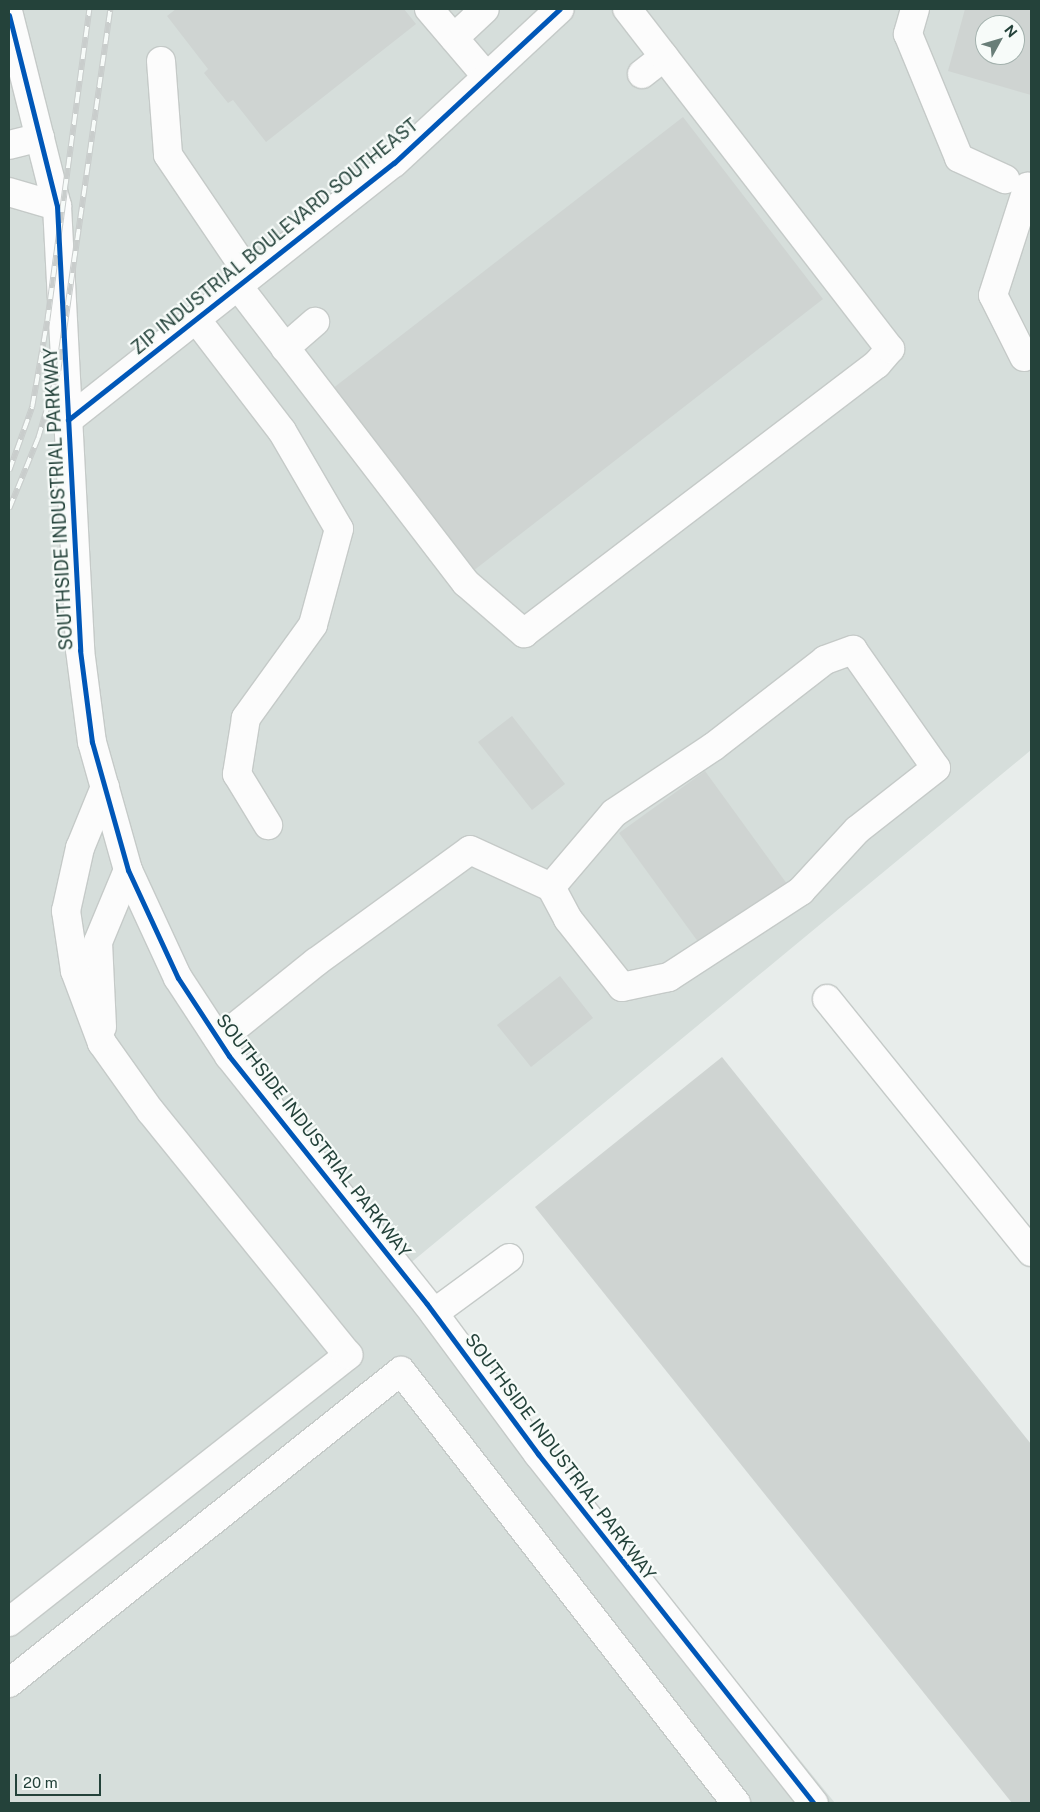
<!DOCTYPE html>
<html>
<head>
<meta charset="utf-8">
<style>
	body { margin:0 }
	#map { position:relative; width:1040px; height:1812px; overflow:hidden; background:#e8edeb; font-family:"Public Sans",sans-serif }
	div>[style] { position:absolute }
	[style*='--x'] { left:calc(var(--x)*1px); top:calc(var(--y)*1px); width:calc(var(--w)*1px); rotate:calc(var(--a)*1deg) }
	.built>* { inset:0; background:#d6dedb }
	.building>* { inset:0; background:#cfd4d2 }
	.roads { filter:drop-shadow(1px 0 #c5cac8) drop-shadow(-1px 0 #c5cac8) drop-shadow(0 1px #c5cac8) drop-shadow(0 -1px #c5cac8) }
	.minor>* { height:28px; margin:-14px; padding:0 14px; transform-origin:14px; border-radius:14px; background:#fcfcfc }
	.rail>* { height:5.5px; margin-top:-2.75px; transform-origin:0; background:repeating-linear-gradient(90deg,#f7fbf9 0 11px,#c9cdcc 0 22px); box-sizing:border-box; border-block:1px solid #c9cdcc }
	.cycleway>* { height:5px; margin:-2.5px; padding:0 2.5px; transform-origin:2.5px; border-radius:2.5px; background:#0057b8 }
	span { translate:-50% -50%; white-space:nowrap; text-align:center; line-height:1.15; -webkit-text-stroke:4.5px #f7fbf9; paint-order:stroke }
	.street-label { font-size:18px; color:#24423a }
	.frame { position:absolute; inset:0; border:10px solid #24423a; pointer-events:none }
	.north { position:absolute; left:975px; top:15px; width:50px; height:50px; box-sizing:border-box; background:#f7fbf9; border:1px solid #a3b1ad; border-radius:50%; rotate:51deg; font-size:14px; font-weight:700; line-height:20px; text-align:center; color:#24423a }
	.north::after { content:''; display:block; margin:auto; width:18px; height:22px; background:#697e78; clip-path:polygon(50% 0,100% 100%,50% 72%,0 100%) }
	.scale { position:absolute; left:15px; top:1774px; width:86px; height:22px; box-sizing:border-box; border:2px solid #24423a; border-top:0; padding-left:6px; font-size:15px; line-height:18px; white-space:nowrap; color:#24423a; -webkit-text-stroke:4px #f7fbf9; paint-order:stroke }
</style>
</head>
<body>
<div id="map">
	<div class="built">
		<div style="clip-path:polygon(evenodd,9px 9px,1031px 9px,1031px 750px,402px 1270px,835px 1803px,9px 1803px,9px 9px,985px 25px,1015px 25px,1015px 55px,985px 55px,985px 25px)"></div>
	</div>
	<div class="building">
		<div style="clip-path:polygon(176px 9px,404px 9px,416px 24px,266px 142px,233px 100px,228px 103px,204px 73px,208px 69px,167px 16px)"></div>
		<div style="clip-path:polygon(evenodd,965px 9px,1031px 9px,1031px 95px,948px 71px,965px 9px,985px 25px,1015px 25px,1015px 55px,985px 55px,985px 25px)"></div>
		<div style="clip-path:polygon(683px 117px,823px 299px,473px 571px,332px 389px)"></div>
		<div style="clip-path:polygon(512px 716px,565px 784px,532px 810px,478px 742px)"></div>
		<div style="clip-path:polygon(705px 771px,790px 888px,704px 950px,619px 833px)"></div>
		<div style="clip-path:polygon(560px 976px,593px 1018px,531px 1067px,497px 1025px)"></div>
		<div style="clip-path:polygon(722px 1057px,1031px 1444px,1031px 1803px,1012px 1803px,535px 1207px)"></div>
	</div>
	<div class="roads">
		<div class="minor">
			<div style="--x:429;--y:9;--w:89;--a:49.5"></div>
			<div style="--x:915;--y:9;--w:26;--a:106"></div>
			<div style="--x:908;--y:34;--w:134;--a:67.6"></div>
			<div style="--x:959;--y:158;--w:51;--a:24.5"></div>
			<div style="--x:9;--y:15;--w:197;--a:75.9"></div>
			<div style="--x:57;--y:206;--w:445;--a:87"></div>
			<div style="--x:80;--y:650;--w:93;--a:82.6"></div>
			<div style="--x:92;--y:742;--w:133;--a:74.3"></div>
			<div style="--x:128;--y:870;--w:119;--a:65.2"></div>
			<div style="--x:178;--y:978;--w:93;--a:56.8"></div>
			<div style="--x:229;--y:1056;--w:317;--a:51.4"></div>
			<div style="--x:427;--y:1304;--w:187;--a:53.5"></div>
			<div style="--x:538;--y:1454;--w:445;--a:51.7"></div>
			<div style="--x:454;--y:38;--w:42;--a:-43.1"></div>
			<div style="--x:161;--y:61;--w:94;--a:85.7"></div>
			<div style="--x:168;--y:155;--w:146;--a:55.9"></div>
			<div style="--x:642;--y:74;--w:28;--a:-38"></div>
			<div style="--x:9;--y:145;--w:32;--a:-14"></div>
			<div style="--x:9;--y:192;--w:50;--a:16.3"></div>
			<div style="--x:238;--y:286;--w:374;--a:52.5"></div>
			<div style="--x:466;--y:583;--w:77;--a:40.8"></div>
			<div style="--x:524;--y:633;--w:444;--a:-37.3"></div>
			<div style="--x:877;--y:364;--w:20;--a:-49"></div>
			<div style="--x:890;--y:349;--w:430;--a:-127.7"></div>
			<div style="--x:196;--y:319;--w:141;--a:52.5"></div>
			<div style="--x:282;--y:431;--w:113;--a:59.8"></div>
			<div style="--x:339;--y:529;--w:99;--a:105.2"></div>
			<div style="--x:313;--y:625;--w:115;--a:125.8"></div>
			<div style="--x:246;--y:718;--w:57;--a:99.1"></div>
			<div style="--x:237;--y:774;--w:60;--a:58.7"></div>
			<div style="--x:285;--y:348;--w:40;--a:-41"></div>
			<div style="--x:1024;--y:357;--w:69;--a:-116.6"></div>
			<div style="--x:993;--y:295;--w:114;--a:-72.2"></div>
			<div style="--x:68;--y:420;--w:415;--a:-38.3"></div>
			<div style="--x:394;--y:163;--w:226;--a:-42.9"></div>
			<div style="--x:827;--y:999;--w:325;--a:51.1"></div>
			<div style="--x:102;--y:1027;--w:85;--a:-92.7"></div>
			<div style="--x:98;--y:942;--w:78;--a:-67.4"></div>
			<div style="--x:219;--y:1040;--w:124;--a:-38.8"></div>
			<div style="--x:316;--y:962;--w:190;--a:-36"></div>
			<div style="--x:470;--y:850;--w:89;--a:24.6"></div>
			<div style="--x:551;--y:887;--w:97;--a:-49.6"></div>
			<div style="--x:614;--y:813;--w:119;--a:-33.7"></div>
			<div style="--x:713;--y:747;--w:142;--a:-37.8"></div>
			<div style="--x:825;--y:660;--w:30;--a:-20"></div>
			<div style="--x:853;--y:650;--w:144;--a:54.9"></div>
			<div style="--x:936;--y:768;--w:100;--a:141.9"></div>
			<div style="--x:857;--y:830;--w:83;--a:132.6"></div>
			<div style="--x:801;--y:891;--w:158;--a:146.9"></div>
			<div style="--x:669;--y:977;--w:48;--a:168"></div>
			<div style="--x:622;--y:987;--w:87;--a:-128.5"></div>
			<div style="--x:568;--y:919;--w:36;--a:-118"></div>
			<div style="--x:434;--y:1313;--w:93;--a:-36.3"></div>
			<div style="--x:9;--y:1622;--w:432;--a:-38.2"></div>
			<div style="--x:348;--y:1355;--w:313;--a:-129"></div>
			<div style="--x:151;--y:1112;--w:85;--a:-125.4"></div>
			<div style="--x:102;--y:1043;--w:77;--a:-110.6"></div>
			<div style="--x:75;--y:971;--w:61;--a:-98.5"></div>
			<div style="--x:66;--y:911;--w:65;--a:-77.5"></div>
			<div style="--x:80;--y:848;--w:66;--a:-67.7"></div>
			<div style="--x:9;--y:1683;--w:501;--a:-38.52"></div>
			<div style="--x:401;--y:1371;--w:547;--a:52.21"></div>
		</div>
	</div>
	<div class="rail">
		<div style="--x:9;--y:471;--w:68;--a:-70.2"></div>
		<div style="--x:32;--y:407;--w:87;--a:-80.1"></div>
		<div style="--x:47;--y:321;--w:315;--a:-82.3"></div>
		<div style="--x:9;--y:509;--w:77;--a:-67.8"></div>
		<div style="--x:38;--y:438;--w:70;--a:-73.4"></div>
		<div style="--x:58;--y:371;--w:366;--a:-81.8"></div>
	</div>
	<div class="cycleway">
		<div style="--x:9;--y:15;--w:197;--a:75.9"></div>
		<div style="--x:57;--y:206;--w:445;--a:87"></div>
		<div style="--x:80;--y:650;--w:93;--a:82.6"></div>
		<div style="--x:92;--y:742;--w:133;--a:74.3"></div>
		<div style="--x:128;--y:870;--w:119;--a:65.2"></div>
		<div style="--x:178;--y:978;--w:93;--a:56.8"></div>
		<div style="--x:229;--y:1056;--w:317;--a:51.4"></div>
		<div style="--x:427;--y:1304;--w:187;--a:53.5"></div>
		<div style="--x:538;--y:1454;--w:445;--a:51.7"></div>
		<div style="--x:68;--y:420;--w:415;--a:-38.3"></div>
		<div style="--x:394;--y:163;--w:226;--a:-42.9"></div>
	</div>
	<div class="street-label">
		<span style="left:275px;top:237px;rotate:-39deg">ZIP INDUSTRIAL BOULEVARD SOUTHEAST</span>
		<span style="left:59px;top:499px;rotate:-93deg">SOUTHSIDE INDUSTRIAL PARKWAY</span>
		<span style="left:313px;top:1136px;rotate:52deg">SOUTHSIDE INDUSTRIAL PARKWAY</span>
		<span style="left:560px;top:1457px;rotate:53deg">SOUTHSIDE INDUSTRIAL PARKWAY</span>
	</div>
	<div class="frame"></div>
	<div class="north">N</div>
	<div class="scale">20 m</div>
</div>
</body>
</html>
